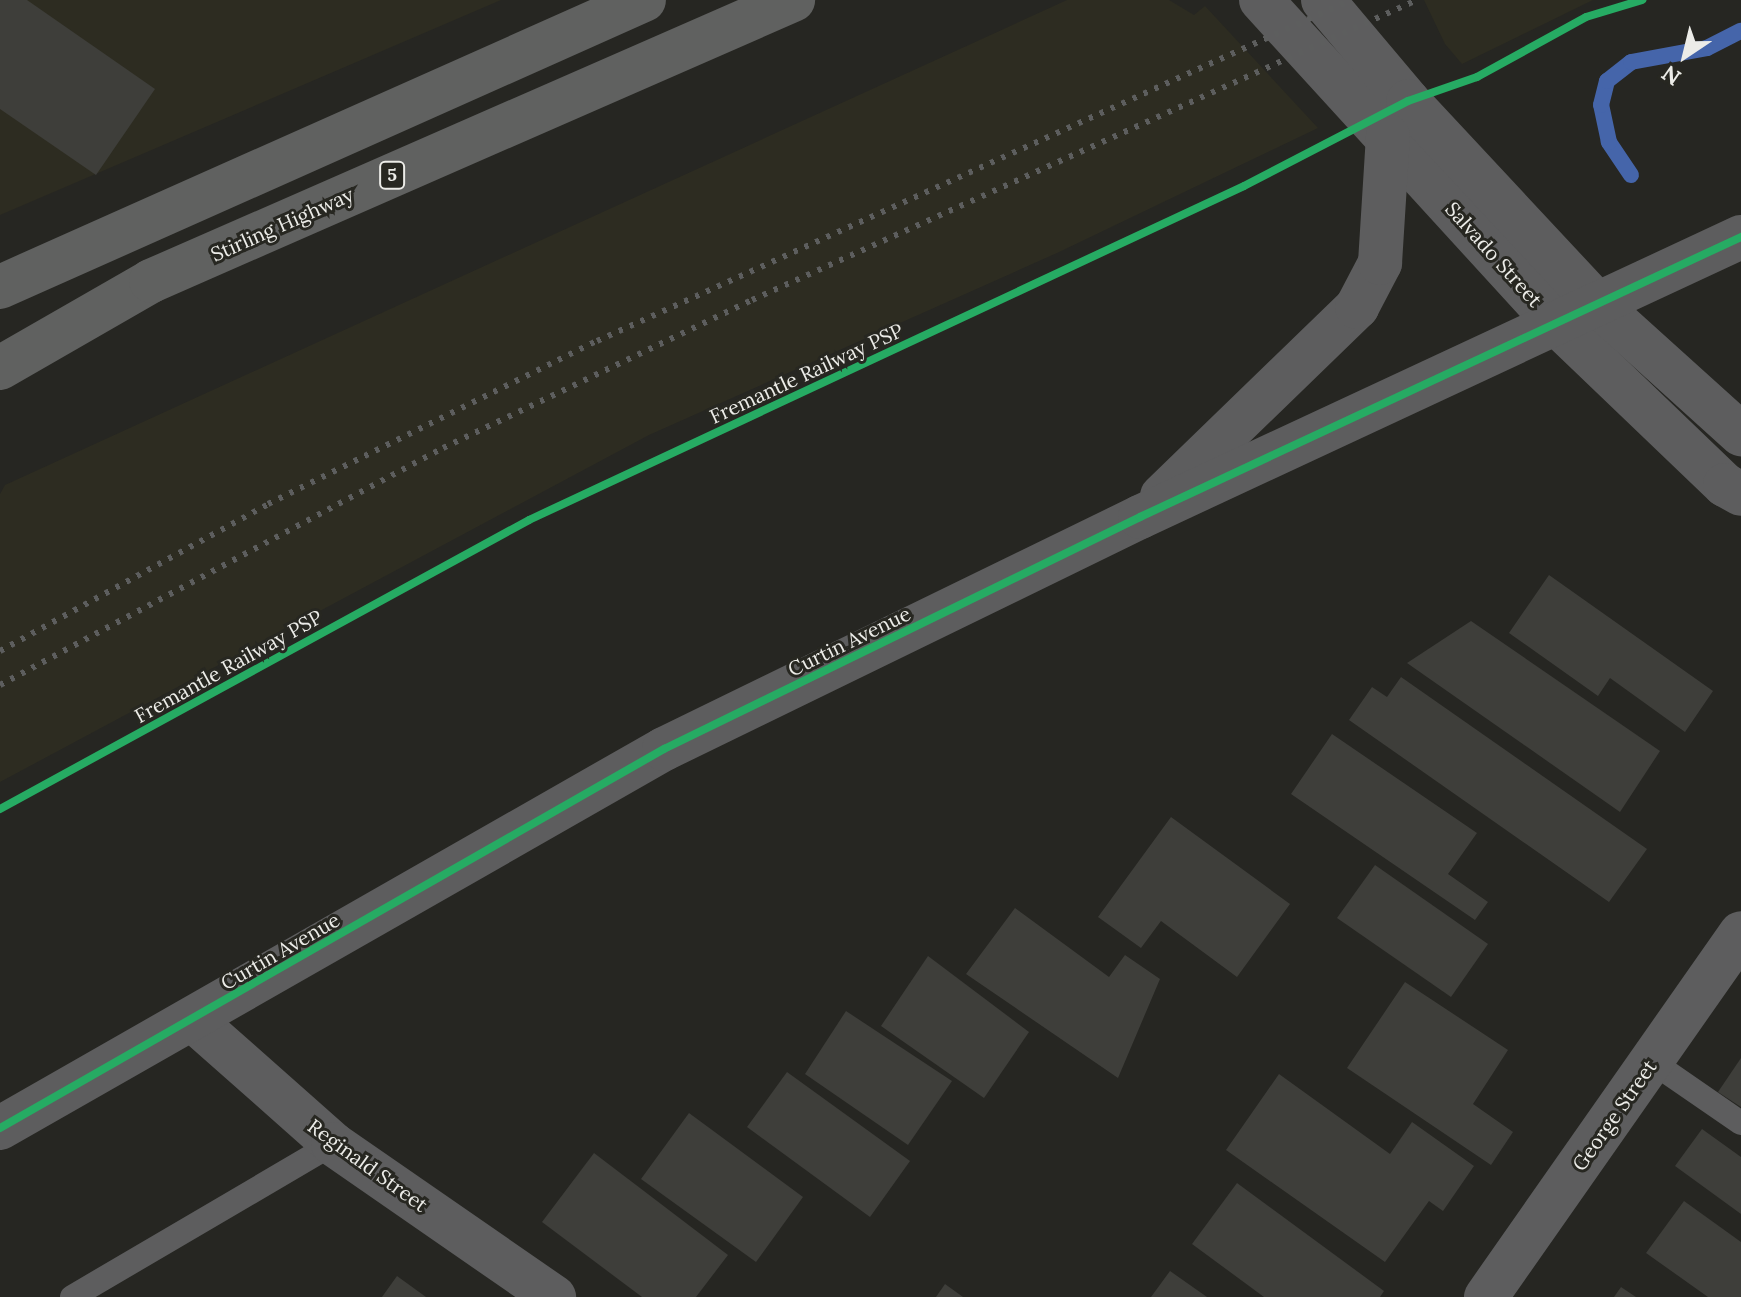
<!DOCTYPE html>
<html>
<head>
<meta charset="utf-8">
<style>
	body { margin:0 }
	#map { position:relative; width:1741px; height:1297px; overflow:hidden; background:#262622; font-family:Lora,serif }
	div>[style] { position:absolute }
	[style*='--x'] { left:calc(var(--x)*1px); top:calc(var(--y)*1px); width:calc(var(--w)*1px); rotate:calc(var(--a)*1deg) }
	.built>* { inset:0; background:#2d2c21 }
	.stream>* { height:16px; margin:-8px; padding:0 8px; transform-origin:8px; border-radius:8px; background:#4565aa }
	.building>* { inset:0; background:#3e3e3a }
	.service>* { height:24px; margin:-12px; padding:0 12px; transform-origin:12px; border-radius:12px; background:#5d5d5e }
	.minor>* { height:44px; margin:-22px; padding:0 22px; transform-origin:22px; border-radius:22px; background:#5d5d5e }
	.tertiary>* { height:44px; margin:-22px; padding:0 22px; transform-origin:22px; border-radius:22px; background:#5d5d5e }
	.primary>* { height:44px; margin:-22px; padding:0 22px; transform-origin:22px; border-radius:22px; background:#5d5d5e }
	.trunk>* { height:44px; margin:-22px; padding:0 22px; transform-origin:22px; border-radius:22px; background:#606160 }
	.rail>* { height:6px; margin-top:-3px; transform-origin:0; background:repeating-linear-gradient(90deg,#5d5e5e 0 4px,transparent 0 12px) }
	.cycleway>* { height:8px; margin:-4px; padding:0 4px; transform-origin:4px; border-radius:4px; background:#26ab63 }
	span { translate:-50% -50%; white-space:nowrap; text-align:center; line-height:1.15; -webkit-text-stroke:6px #272721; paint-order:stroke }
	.shield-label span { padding:2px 6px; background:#272721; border:2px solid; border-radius:6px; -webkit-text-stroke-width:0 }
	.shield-label { font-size:18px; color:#ecece8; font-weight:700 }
	.street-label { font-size:20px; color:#ecece8 }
	.north { position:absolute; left:1645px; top:16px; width:80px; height:80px; -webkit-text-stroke:6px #272721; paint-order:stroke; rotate:215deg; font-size:22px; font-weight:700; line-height:32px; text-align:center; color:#ecece8 }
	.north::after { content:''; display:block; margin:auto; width:28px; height:36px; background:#ecece8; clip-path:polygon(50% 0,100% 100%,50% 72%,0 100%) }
</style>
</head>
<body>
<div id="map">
	<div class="built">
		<div style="clip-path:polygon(0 0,501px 0,0 215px)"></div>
		<div style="clip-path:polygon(1067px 0,1169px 0,1194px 15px,1205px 6px,1318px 128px,1057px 253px,649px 435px,0 782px,0 494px,5px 485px)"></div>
		<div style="clip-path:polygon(1424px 0,1593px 0,1462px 64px,1445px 44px)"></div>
	</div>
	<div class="stream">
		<div style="--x:1631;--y:175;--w:40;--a:-124"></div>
		<div style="--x:1609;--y:142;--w:38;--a:-102"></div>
		<div style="--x:1601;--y:105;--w:25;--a:-76"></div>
		<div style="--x:1607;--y:81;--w:31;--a:-38"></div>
		<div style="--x:1631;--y:62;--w:77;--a:-10.4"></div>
		<div style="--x:1707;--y:48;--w:38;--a:-27"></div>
	</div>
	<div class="building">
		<div style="clip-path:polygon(0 0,27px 0,155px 89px,96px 175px,0 109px)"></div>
		<div style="clip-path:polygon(1549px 575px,1713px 691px,1685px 732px,1610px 678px,1598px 696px,1509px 633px)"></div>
		<div style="clip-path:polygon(1471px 621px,1660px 751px,1620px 812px,1407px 663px)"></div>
		<div style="clip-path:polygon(1401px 677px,1647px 849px,1609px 902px,1349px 720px,1372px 687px,1387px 697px)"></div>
		<div style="clip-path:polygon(1332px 734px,1477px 833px,1448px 874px,1488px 902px,1475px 920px,1291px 794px)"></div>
		<div style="clip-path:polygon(1171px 817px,1290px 904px,1237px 977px,1161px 921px,1141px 948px,1098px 917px)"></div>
		<div style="clip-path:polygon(1375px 865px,1488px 944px,1451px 997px,1337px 918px)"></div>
		<div style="clip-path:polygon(1015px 908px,1109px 977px,1125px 955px,1160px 979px,1118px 1078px,966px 974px)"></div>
		<div style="clip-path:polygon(928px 956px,1029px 1032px,984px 1098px,881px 1026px)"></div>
		<div style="clip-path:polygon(1405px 982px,1508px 1050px,1473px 1104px,1513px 1132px,1491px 1165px,1347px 1068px)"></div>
		<div style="clip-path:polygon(846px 1011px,952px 1081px,908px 1145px,805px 1074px)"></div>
		<div style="clip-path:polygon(1741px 1058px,1741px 1107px,1718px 1092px)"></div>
		<div style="clip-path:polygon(787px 1072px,910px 1161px,870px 1217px,747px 1127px)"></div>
		<div style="clip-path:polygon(1279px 1074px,1390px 1154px,1412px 1122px,1474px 1166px,1443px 1211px,1429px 1201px,1385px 1262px,1226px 1150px)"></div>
		<div style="clip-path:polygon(689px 1113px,803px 1197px,756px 1262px,641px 1179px)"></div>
		<div style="clip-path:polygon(1702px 1129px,1741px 1157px,1741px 1214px,1675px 1166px)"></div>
		<div style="clip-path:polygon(594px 1153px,728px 1255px,696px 1297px,642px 1297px,542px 1222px)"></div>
		<div style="clip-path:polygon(1237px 1183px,1384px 1291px,1380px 1297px,1264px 1297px,1192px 1244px)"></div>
		<div style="clip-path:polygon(1684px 1201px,1741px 1242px,1741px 1297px,1708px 1297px,1646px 1253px)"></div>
		<div style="clip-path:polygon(1170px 1271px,1207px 1297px,1151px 1297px)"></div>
		<div style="clip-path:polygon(397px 1276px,426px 1297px,382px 1297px)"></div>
		<div style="clip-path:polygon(945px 1284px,963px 1297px,936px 1297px)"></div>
		<div style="clip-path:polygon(1621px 1287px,1636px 1297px,1614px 1297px)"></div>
	</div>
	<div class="service">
		<div style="--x:1651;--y:1061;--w:109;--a:34.6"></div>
		<div style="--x:72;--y:1297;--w:303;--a:-30.4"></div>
	</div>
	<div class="minor">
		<div style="--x:193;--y:1020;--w:187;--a:41.5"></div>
		<div style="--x:333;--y:1144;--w:269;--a:34.7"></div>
		<div style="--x:1486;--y:1297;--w:444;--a:-55"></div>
	</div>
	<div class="tertiary">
		<div style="--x:1261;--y:0;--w:440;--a:47.6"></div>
		<div style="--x:1558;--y:325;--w:231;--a:43.8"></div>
		<div style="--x:1725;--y:485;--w:18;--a:29"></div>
		<div style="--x:1323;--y:0;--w:132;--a:49.9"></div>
		<div style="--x:1408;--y:101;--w:279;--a:47"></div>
		<div style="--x:1598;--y:305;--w:193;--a:42.1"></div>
	</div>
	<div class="primary">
		<div style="--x:1162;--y:496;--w:272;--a:-44.1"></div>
		<div style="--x:1357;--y:307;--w:50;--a:-62.4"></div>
		<div style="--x:1380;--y:263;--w:127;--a:-86.4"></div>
		<div style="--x:0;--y:1128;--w:765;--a:-29.72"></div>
		<div style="--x:664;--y:749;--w:530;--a:-25.98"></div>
		<div style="--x:1140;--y:517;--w:663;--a:-24.98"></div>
	</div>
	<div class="trunk">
		<div style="--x:0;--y:287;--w:705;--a:-24.02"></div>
		<div style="--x:0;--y:368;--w:174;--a:-29.9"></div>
		<div style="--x:151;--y:281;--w:701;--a:-23.64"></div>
	</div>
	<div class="rail">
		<div style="--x:0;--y:651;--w:306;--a:-28.7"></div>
		<div style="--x:268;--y:504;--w:367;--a:-26.4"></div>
		<div style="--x:597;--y:341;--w:828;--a:-24.34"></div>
		<div style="--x:0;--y:685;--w:502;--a:-28.15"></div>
		<div style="--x:443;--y:448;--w:343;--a:-25.6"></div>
		<div style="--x:752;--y:300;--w:730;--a:-24.28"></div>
	</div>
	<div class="cycleway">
		<div style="--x:0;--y:809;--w:603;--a:-28.65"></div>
		<div style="--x:529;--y:520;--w:789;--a:-25.04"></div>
		<div style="--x:1244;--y:186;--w:185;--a:-27.4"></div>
		<div style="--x:1408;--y:101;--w:73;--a:-19.2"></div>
		<div style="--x:1477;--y:77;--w:124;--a:-28.8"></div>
		<div style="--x:1586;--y:17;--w:59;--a:-16.9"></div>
		<div style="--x:0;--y:1128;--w:765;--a:-29.72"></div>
		<div style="--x:664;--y:749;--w:530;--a:-25.98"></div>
		<div style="--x:1140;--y:517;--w:663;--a:-24.98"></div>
	</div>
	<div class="shield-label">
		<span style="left:392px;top:175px">5</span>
	</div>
	<div class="street-label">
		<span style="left:282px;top:224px;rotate:-24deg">Stirling Highway</span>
		<span style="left:1494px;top:254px;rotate:48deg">Salvado Street</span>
		<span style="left:806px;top:373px;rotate:-25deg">Fremantle Railway PSP</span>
		<span style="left:849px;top:641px;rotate:-26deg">Curtin Avenue</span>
		<span style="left:228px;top:666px;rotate:-29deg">Fremantle Railway PSP</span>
		<span style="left:280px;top:951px;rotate:-30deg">Curtin Avenue</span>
		<span style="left:1614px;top:1115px;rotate:-55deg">George Street</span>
		<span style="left:368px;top:1165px;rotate:36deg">Reginald Street</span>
	</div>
	<div class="north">N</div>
</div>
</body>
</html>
